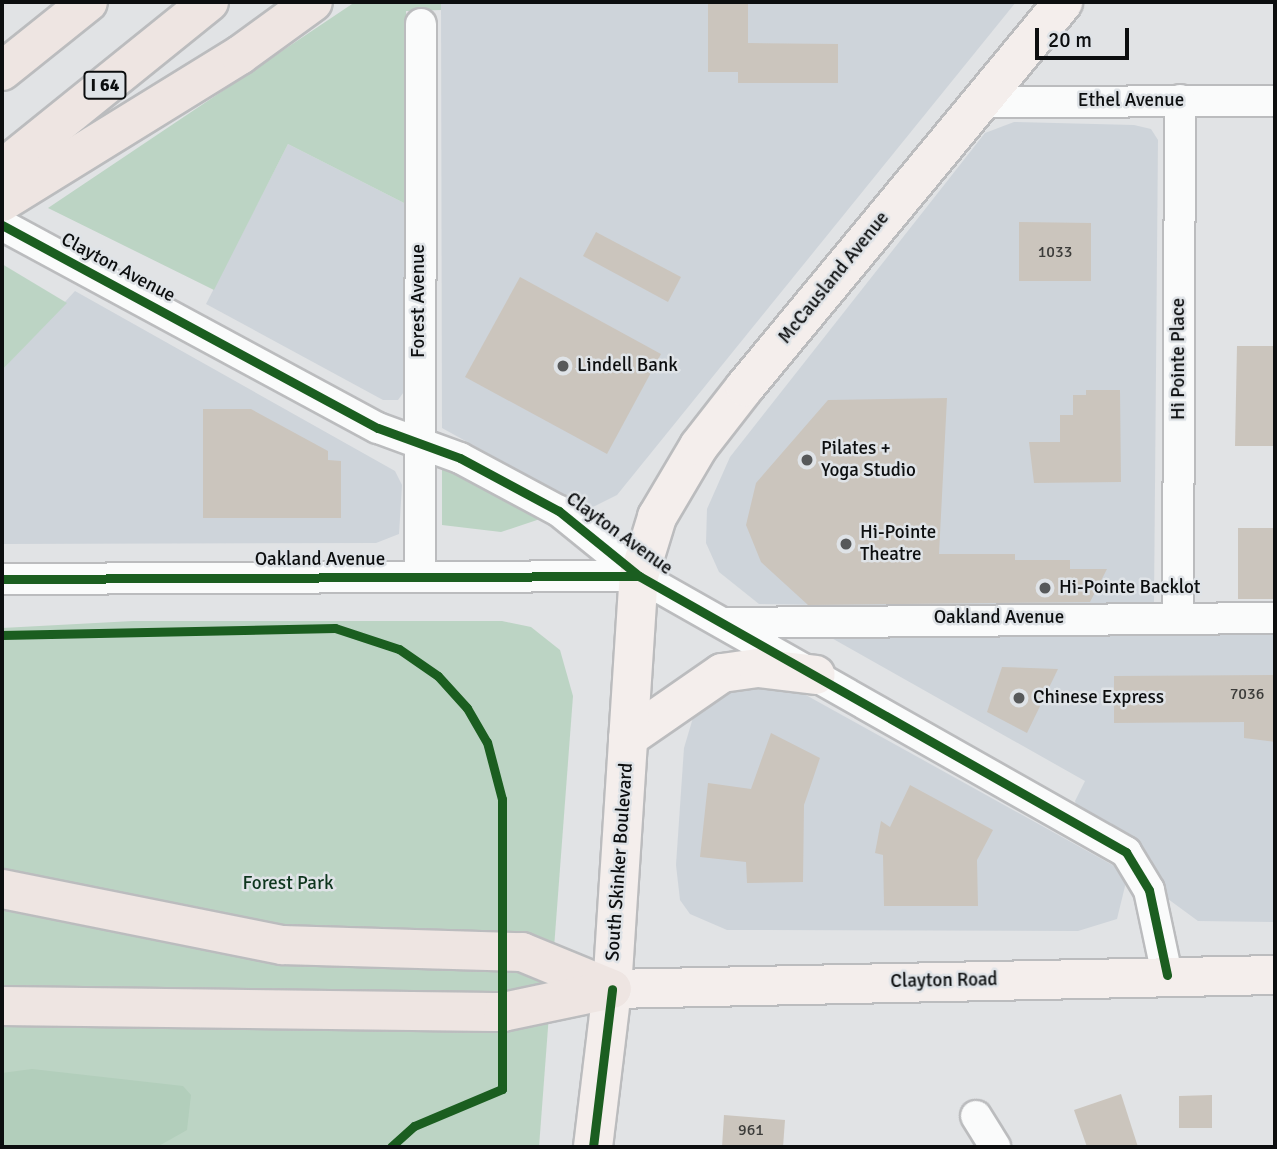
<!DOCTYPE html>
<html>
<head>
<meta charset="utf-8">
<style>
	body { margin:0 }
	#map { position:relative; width:1277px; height:1149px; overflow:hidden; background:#e1e3e5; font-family:Signika,sans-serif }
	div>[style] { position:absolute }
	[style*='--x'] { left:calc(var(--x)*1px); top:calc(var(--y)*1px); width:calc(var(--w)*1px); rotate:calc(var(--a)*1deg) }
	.built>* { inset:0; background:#ced4da }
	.green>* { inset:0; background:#bcd4c4 }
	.forest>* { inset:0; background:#b2cebb }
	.building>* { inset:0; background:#cbc5bd }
	.roads { filter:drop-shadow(2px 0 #bbbcbe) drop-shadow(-2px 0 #bbbcbe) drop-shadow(0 2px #bbbcbe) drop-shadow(0 -2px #bbbcbe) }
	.minor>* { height:30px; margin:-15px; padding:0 15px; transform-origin:15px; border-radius:15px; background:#fafbfb }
	.major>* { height:38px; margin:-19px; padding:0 19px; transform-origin:19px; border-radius:19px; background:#f4eeec }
	.highway>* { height:38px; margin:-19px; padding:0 19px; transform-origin:19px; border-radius:19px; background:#eee5e2 }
	.cycleway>* { height:9px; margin:-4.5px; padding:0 4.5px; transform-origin:4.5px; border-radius:4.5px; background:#1b5e20 }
	.dots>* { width:19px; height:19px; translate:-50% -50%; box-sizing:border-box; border:4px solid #dfe3e7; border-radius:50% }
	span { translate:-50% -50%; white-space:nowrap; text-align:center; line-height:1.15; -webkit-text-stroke:5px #dfe3e7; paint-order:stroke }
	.number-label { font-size:16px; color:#3c3c3a }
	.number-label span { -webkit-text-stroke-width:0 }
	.shield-label span { padding:2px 5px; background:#dfe3e7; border:2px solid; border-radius:5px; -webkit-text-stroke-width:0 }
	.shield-label { font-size:18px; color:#0c0e0f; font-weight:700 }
	.street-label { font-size:19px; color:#0c0e0f }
	.poi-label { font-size:19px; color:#0c0e0f }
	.left { translate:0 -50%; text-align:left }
	.park-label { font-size:19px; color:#0e361e }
	.frame { position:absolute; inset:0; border:4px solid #0c0e0f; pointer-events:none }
	.scale { position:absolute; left:1035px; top:28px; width:94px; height:32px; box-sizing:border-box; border:4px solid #0c0e0f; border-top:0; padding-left:9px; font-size:21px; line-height:24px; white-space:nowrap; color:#0c0e0f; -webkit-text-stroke:5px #dfe3e7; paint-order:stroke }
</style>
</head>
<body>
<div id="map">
	<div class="built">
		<div style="clip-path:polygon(441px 2px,1016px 2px,617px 495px,589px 509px,442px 428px)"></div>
		<div style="clip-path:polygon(1014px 122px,1134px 125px,1151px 129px,1158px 140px,1154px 602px,1139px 610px,759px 604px,719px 572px,706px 543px,707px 509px,730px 457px,985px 133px)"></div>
		<div style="clip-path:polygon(288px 144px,406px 204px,406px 389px,398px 400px,383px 400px,206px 304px)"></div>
		<div style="clip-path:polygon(75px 291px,395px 471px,402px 485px,399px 534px,376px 543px,2px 544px,2px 370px)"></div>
		<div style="clip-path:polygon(1275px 629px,1275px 922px,1198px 921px,1168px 899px,1151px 859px,1134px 842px,1078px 812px,1075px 801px,1085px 781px,828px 636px)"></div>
		<div style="clip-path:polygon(786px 684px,1116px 867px,1126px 882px,1117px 919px,1078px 931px,727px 930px,690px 914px,680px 900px,676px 865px,684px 748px,695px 711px,717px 689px)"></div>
	</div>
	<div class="green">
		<div style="clip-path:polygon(355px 2px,441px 2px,441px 10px,406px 11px,406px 204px,288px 144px,214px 290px,48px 208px)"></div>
		<div style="clip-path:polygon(2px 264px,67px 303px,2px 370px)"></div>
		<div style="clip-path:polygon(442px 468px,444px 468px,540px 519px,501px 532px,442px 525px)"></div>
		<div style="clip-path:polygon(133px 621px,502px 621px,531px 627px,560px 650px,573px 696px,539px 1147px,2px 1147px,2px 628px)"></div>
	</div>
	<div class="forest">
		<div style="clip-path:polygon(32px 1069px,183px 1086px,191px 1095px,187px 1130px,157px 1147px,2px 1147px,2px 1073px)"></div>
	</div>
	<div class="building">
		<div style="clip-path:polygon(708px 2px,748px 2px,748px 43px,838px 44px,838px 83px,738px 83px,738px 72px,708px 72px)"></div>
		<div style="clip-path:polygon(1019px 222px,1091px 223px,1091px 281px,1019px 281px)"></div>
		<div style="clip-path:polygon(596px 232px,681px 277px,668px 302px,583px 256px)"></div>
		<div style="clip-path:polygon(520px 277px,661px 354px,607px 454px,465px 377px)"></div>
		<div style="clip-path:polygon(1237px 346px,1275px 346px,1275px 446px,1235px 446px)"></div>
		<div style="clip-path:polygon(1086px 390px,1120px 390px,1121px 482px,1034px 483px,1029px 442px,1060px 442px,1060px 415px,1073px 415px,1073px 395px,1086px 395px)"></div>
		<div style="clip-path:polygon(947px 398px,939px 554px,1015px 554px,1015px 560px,1070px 560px,1070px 569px,1107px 569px,1090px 602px,808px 605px,761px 562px,746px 525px,756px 483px,828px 400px)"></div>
		<div style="clip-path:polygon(203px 409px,251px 409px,328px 451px,328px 460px,341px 461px,341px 518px,203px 518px)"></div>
		<div style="clip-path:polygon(1238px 528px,1275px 528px,1275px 599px,1238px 599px)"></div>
		<div style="clip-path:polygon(1002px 667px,1058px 669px,1027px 733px,987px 712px)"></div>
		<div style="clip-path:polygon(1275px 675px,1275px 742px,1244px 738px,1244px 722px,1114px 723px,1114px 676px)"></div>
		<div style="clip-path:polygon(771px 733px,820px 758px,804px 805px,803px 882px,747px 883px,746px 862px,700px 857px,708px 783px,751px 789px)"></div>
		<div style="clip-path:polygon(910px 785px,993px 830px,977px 860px,978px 906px,884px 906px,883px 855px,875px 853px,881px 821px,890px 827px)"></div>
		<div style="clip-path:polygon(1121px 1094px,1138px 1147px,1087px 1147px,1074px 1110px)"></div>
		<div style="clip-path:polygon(1212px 1095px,1212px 1128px,1179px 1128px,1179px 1096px)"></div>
		<div style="clip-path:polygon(724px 1115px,785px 1120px,783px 1147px,722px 1147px)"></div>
	</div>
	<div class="roads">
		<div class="minor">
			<div style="--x:986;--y:102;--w:289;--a:-0.2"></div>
			<div style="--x:2;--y:225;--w:427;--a:28.4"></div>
			<div style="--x:378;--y:428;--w:87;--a:20.1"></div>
			<div style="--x:460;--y:458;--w:112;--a:28.2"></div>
			<div style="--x:559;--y:511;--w:103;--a:39.1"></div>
			<div style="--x:639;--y:576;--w:560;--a:29.54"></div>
			<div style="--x:1126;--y:852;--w:44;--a:58.8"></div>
			<div style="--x:1149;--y:890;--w:87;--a:78"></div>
			<div style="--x:420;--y:577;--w:553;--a:-89.9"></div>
			<div style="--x:2;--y:579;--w:637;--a:-0.27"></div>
			<div style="--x:1178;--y:618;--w:518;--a:-89.78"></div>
			<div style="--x:724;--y:623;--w:551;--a:-0.52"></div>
			<div style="--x:976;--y:1116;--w:36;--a:58"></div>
		</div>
		<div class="major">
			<div style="--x:628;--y:738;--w:114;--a:-34.7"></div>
			<div style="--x:722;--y:673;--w:36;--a:-8"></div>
			<div style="--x:758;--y:668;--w:58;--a:6.9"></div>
			<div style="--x:612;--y:989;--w:663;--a:-1.21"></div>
			<div style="--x:593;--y:1147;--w:159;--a:-83.1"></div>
			<div style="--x:612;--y:989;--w:414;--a:-86.3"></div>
			<div style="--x:639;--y:576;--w:62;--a:-73"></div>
			<div style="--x:657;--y:517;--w:82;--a:-59.4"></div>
			<div style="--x:699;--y:446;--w:75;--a:-52.1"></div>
			<div style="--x:745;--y:387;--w:499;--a:-50.4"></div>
		</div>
		<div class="highway">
			<div style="--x:2;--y:71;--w:110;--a:-38.7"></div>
			<div style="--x:2;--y:169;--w:266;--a:-38.9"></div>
			<div style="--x:2;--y:202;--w:280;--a:-31.7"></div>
			<div style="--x:240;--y:55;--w:90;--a:-36"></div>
			<div style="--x:2;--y:889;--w:286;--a:11.3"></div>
			<div style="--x:282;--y:945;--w:240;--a:1.7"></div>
			<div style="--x:522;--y:952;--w:97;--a:22.3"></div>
			<div style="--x:2;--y:1006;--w:501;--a:0.69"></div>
			<div style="--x:503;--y:1012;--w:111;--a:-11.9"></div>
		</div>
	</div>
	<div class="cycleway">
		<div style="--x:2;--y:225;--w:427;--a:28.4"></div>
		<div style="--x:378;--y:428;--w:87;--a:20.1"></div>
		<div style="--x:460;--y:458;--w:112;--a:28.2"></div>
		<div style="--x:559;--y:511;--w:103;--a:39.1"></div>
		<div style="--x:639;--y:576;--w:560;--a:29.54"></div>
		<div style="--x:1126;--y:852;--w:44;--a:58.8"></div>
		<div style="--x:1149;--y:890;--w:87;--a:78"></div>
		<div style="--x:2;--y:579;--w:637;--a:-0.27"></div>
		<div style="--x:2;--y:635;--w:333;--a:-1.2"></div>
		<div style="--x:335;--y:628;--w:67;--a:18.2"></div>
		<div style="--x:399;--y:649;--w:47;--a:34.7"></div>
		<div style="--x:438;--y:676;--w:43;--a:47.8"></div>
		<div style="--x:467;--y:708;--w:39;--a:60"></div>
		<div style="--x:487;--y:742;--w:59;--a:75.3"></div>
		<div style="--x:502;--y:799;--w:290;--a:90"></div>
		<div style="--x:502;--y:1089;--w:95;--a:157.2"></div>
		<div style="--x:414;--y:1126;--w:31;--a:138"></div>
		<div style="--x:593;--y:1147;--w:159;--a:-83.1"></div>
	</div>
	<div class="dots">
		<div style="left:563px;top:366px;background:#57595a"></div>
		<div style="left:807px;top:460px;background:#57595a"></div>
		<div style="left:846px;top:544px;background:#57595a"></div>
		<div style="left:1045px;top:588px;background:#57595a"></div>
		<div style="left:1019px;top:698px;background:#57595a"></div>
	</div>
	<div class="number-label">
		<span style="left:1055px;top:252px">1033</span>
		<span style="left:1247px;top:694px">7036</span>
		<span style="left:751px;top:1130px">961</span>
	</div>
	<div class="shield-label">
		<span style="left:105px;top:85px">I 64</span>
	</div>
	<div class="street-label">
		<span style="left:1131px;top:101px">Ethel Avenue</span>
		<span style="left:118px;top:268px;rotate:28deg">Clayton Avenue</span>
		<span style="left:834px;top:278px;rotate:-51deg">McCausland Avenue</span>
		<span style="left:419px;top:301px;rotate:-90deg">Forest Avenue</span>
		<span style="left:1179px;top:359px;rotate:-90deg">Hi Pointe Place</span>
		<span style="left:619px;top:534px;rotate:36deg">Clayton Avenue</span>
		<span style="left:320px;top:560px">Oakland Avenue</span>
		<span style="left:999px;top:618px">Oakland Avenue</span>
		<span style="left:620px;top:862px;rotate:-86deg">South Skinker Boulevard</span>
		<span style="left:944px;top:981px;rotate:-1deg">Clayton Road</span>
	</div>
	<div class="poi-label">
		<span class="left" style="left:577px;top:366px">Lindell Bank</span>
		<span class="left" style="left:821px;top:460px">Pilates +<br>Yoga Studio</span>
		<span class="left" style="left:860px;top:544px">Hi-Pointe<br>Theatre</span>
		<span class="left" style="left:1059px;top:588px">Hi-Pointe Backlot</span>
		<span class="left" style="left:1033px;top:698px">Chinese Express</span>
	</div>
	<div class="park-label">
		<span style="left:288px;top:884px">Forest Park</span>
	</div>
	<div class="frame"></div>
	<div class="scale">20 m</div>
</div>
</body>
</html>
